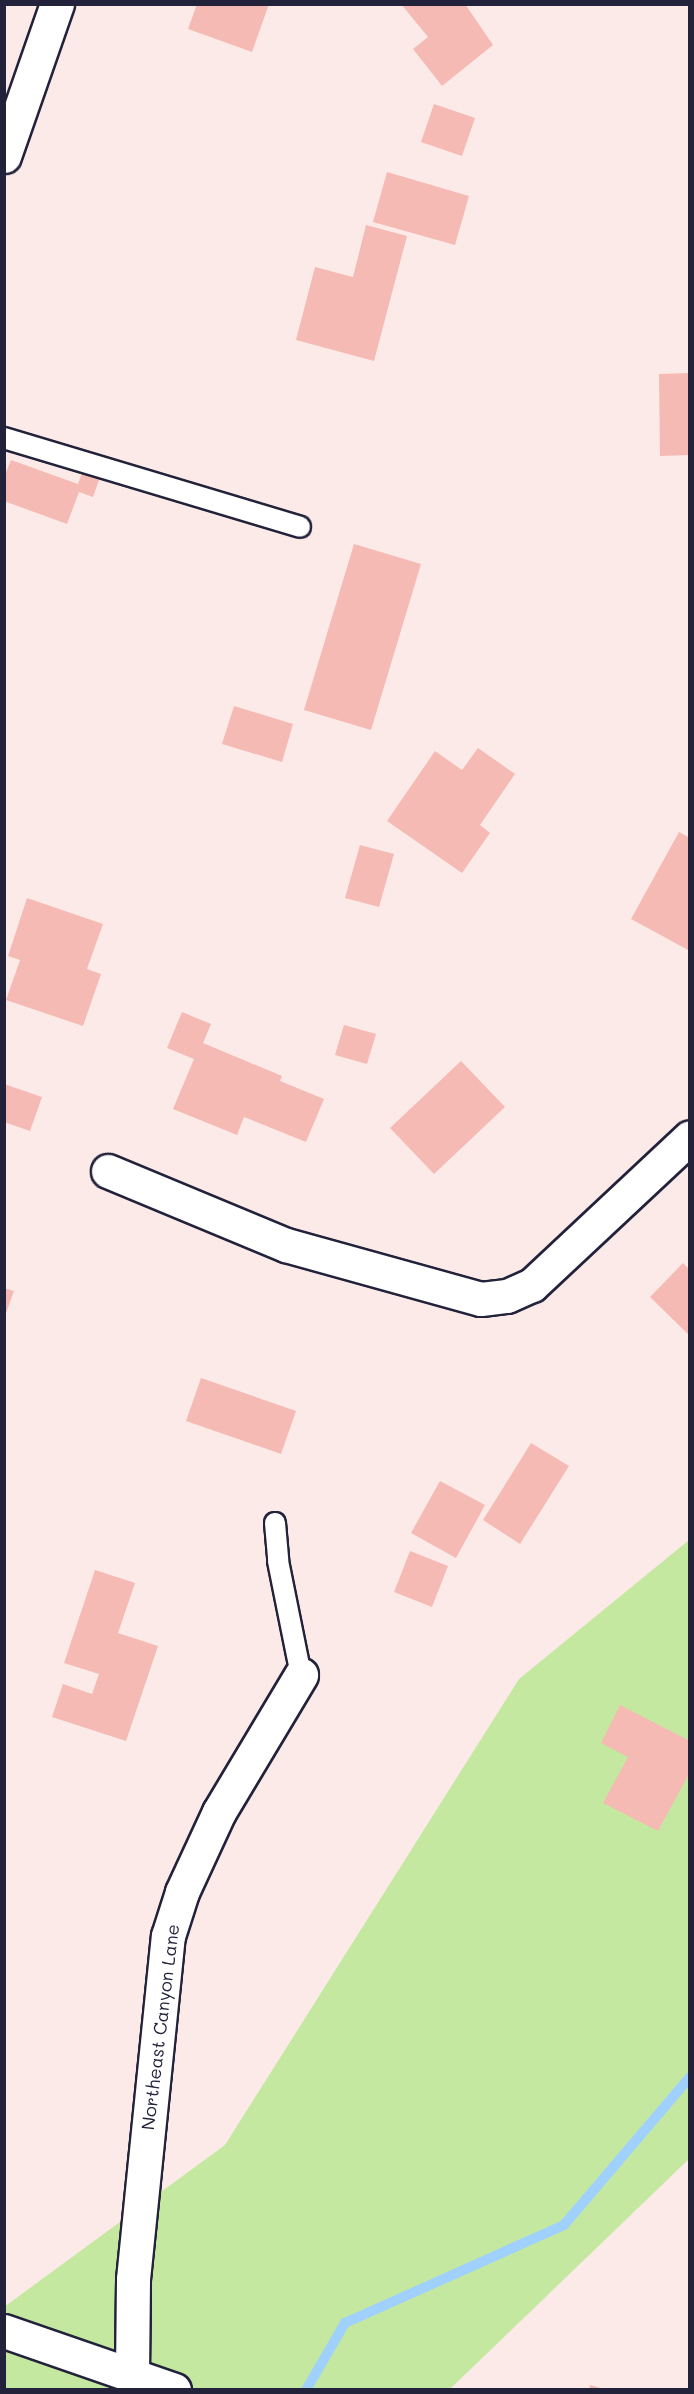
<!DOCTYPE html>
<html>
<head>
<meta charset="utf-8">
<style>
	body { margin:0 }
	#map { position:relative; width:694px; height:2394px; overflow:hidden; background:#fceae8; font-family:Mali,sans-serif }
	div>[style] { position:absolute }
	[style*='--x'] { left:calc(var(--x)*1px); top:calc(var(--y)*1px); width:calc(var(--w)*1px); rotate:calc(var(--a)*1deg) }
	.green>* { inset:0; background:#c5e8a1 }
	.stream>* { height:10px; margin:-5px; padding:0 5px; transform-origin:5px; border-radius:5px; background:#a0d1fc }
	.building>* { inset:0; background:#f5bab3 }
	.roads { filter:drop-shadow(2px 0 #22223b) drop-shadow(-2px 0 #22223b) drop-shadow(0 2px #22223b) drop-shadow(0 -2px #22223b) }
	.service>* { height:20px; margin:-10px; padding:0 10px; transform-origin:10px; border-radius:10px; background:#fff }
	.minor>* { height:33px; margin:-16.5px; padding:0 16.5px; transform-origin:16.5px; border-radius:16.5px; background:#fff }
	span { translate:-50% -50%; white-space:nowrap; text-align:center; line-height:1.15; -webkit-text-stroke:5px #fff; paint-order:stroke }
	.street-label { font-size:18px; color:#22223b }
	.frame { position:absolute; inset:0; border:6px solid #22223b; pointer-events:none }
</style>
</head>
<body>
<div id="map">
	<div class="green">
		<div style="clip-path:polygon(689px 1540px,689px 2159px,450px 2389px,5px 2389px,4px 2307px,225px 2145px,519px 1679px)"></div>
	</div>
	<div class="stream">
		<div style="--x:306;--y:2390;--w:78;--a:-59.8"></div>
		<div style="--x:345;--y:2323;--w:240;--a:-24.1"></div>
		<div style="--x:564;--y:2225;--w:194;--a:-49.6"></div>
	</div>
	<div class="building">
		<div style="clip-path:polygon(197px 4px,269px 4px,252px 52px,188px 29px)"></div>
		<div style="clip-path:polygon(401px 4px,465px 4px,493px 45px,442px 86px,413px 49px,428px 37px)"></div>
		<div style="clip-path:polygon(434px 104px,475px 118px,462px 156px,421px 142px)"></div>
		<div style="clip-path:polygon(387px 172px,469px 196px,455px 245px,373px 222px)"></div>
		<div style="clip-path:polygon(366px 225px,407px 236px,374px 361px,296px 340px,315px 267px,353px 277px)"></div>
		<div style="clip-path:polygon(690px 373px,690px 455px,660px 456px,659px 374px)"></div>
		<div style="clip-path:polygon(11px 460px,78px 484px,83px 470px,100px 477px,93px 497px,79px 492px,67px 524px,4px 501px,4px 477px)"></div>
		<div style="clip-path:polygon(354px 544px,421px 564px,371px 730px,304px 710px)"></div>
		<div style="clip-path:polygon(234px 706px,293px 724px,282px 762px,222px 744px)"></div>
		<div style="clip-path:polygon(478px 748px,515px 774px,480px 825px,490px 833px,462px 873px,387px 821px,435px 751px,462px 770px)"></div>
		<div style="clip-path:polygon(679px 832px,690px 838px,690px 951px,631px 919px)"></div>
		<div style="clip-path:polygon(360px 845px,394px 854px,379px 907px,345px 898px)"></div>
		<div style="clip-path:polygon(27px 898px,103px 924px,87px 969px,101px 974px,83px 1026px,6px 1000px,20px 960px,8px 956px)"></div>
		<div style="clip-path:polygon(182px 1012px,211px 1024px,203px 1043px,282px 1076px,280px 1081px,324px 1099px,306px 1142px,244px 1117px,237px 1135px,173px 1109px,194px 1059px,167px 1048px)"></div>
		<div style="clip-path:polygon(344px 1025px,376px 1034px,367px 1064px,335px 1055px)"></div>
		<div style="clip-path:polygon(461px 1061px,505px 1107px,434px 1174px,390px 1128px)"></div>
		<div style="clip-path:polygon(4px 1084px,42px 1097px,30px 1131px,4px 1122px)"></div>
		<div style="clip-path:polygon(683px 1263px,690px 1270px,690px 1336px,650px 1297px)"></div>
		<div style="clip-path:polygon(4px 1288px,14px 1291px,5px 1316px,4px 1316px)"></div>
		<div style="clip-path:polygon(201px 1378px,296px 1411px,281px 1454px,186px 1421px)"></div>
		<div style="clip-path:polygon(531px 1443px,569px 1466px,520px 1544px,483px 1520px)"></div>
		<div style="clip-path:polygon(440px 1481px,485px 1505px,456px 1558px,411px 1533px)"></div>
		<div style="clip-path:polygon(410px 1551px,448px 1566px,432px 1607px,394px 1592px)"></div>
		<div style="clip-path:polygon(95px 1570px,135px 1583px,118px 1633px,158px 1646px,126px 1741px,52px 1717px,63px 1684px,92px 1694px,99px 1674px,64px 1663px)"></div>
		<div style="clip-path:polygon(620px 1705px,690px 1741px,690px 1772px,658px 1831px,603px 1803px,628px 1757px,601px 1743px)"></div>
		<div style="clip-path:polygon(590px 2385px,604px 2389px,604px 2390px,589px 2390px)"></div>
	</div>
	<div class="roads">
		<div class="service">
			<div style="--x:4;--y:438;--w:309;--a:16.7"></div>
			<div style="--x:275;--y:1523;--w:38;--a:85"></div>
			<div style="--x:278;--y:1561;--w:116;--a:78.6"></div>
		</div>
		<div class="minor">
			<div style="--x:4;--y:156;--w:161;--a:-70.8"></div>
			<div style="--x:108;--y:1171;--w:193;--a:22.6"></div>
			<div style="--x:286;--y:1245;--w:202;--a:15.5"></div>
			<div style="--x:481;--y:1299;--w:26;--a:-7"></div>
			<div style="--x:507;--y:1296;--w:27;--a:-24"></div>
			<div style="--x:532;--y:1285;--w:216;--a:-43.1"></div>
			<div style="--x:4;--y:2331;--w:180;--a:19.1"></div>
			<div style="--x:132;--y:2375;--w:96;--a:-89.4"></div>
			<div style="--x:133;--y:2279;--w:345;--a:-84.2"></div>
			<div style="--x:168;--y:1936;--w:46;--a:-72.3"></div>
			<div style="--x:182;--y:1892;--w:88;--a:-65.2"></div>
			<div style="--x:219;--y:1812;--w:160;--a:-59.1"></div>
		</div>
	</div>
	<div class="street-label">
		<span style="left:160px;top:2027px;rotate:-83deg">Northeast Canyon Lane</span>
	</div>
	<div class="frame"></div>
</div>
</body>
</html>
